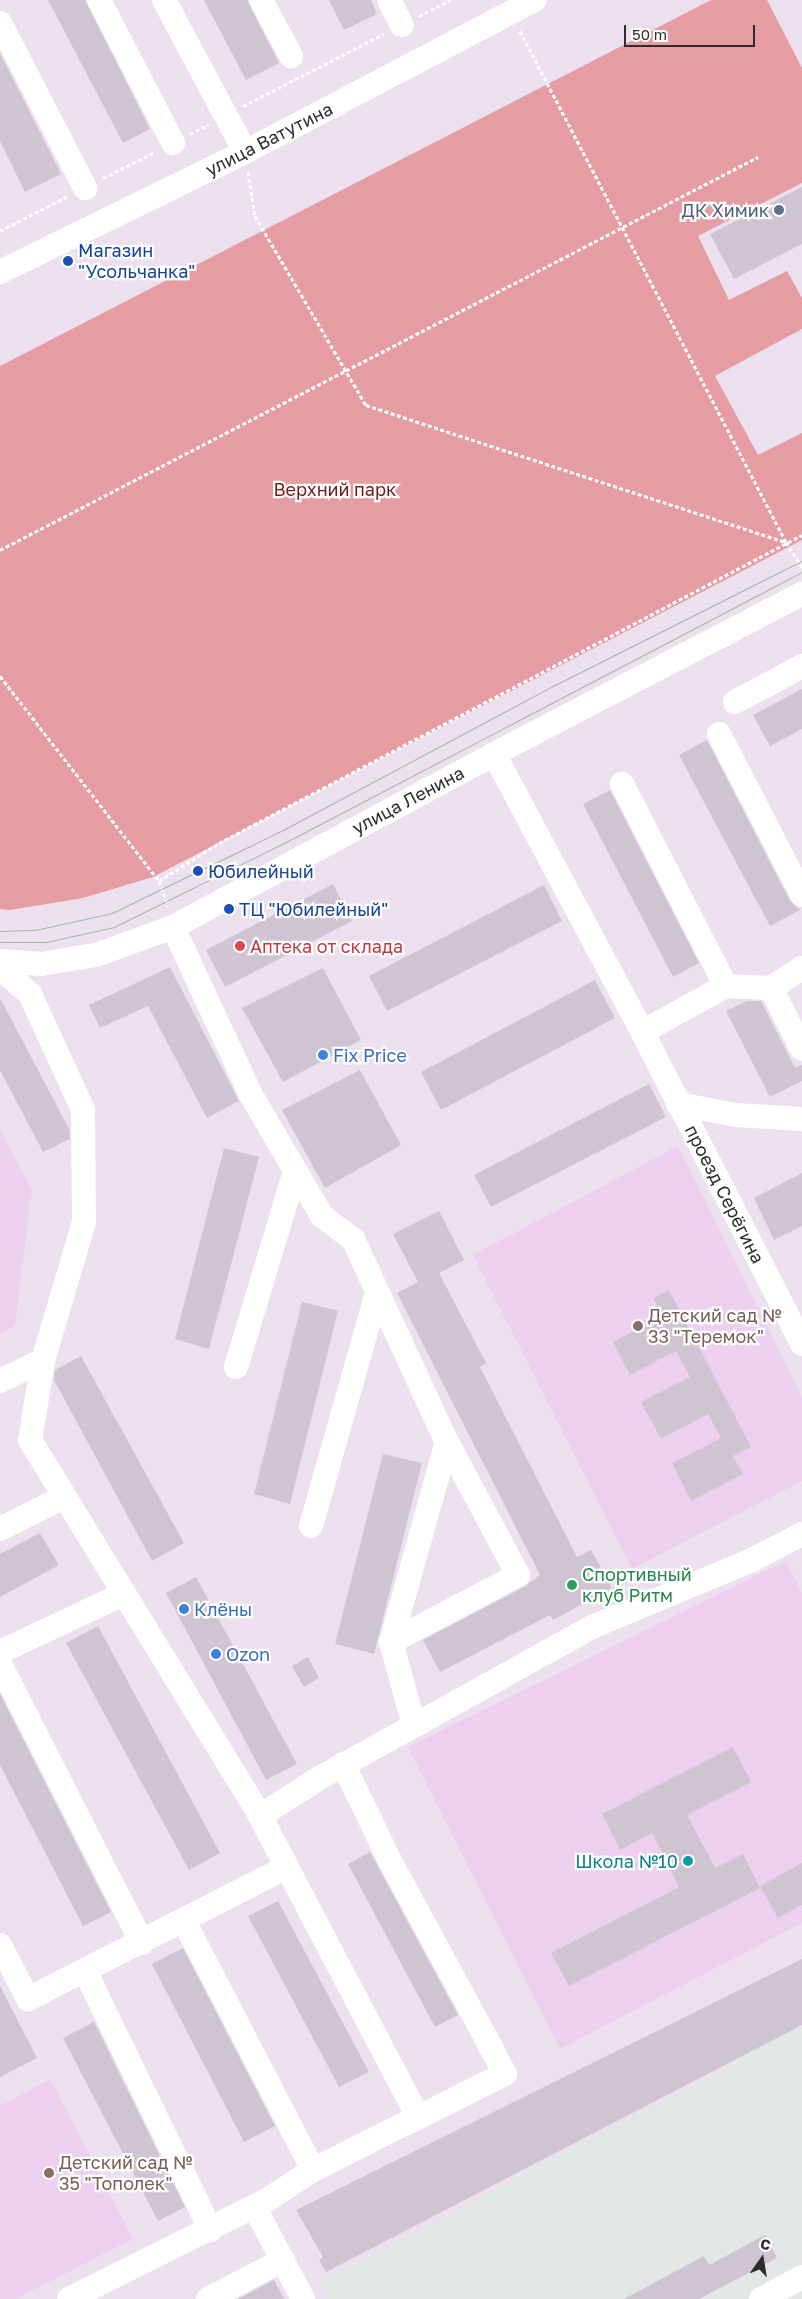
<!DOCTYPE html>
<html>
<head>
<meta charset="utf-8">
<style>
	body { margin:0 }
	#map { position:relative; width:802px; height:2299px; overflow:hidden; background:#ece0ee; font-family:"Golos Text",sans-serif }
	div>[style] { position:absolute }
	[style*='--x'] { left:calc(var(--x)*1px); top:calc(var(--y)*1px); width:calc(var(--w)*1px); rotate:calc(var(--a)*1deg) }
	.industrial>* { inset:0; background:#e0e7e4 }
	.education>* { inset:0; background:#edd0f0 }
	.green>* { inset:0; background:#e59da3 }
	.building>* { inset:0; background:#cfc4d1 }
	.path>* { height:3px; margin-top:-1.5px; transform-origin:0; background:repeating-linear-gradient(90deg,#fff 0 4px,transparent 0 6.5px) }
	.minor>* { height:24px; margin:-12px; padding:0 12px; transform-origin:12px; border-radius:12px; background:#fff }
	.tram>* { height:1px; margin:-0.5px; padding:0 0.5px; transform-origin:0.5px; border-radius:0.5px; background:#a2b7a4 }
	.dots>* { width:14px; height:14px; translate:-50% -50%; box-sizing:border-box; border:2px solid #fff; border-radius:50% }
	span { translate:-50% -50%; white-space:nowrap; text-align:center; line-height:1.15; -webkit-text-stroke:4.5px #fff; paint-order:stroke }
	.street-label { font-size:18px; color:#2d2d2d }
	.service-label { font-size:18px; color:#4e5e75 }
	.right { translate:-100% -50%; text-align:right }
	.transit-label { font-size:18px; color:#164399 }
	.left { translate:0 -50%; text-align:left }
	.park-label { font-size:18px; color:#6d1e1b }
	.health-label { font-size:18px; color:#be3a42 }
	.shop-label { font-size:18px; color:#366cbe }
	.education-label { font-size:18px; color:#785e54 }
	.leisure-label { font-size:18px; color:#27864d }
	.culture-label { font-size:18px; color:#0d838f }
	.north { position:absolute; left:737px; top:2234px; width:50px; height:50px; -webkit-text-stroke:4px #fff; paint-order:stroke; rotate:13deg; font-size:14px; font-weight:700; line-height:20px; text-align:center; color:#2d2d2d }
	.north::after { content:''; display:block; margin:auto; width:18px; height:22px; background:#2d2d2d; clip-path:polygon(50% 0,100% 100%,50% 72%,0 100%) }
	.scale { position:absolute; left:624px; top:25px; width:131px; height:22px; box-sizing:border-box; border:2px solid #2d2d2d; border-top:0; padding-left:6px; font-size:15px; line-height:18px; white-space:nowrap; color:#2d2d2d; -webkit-text-stroke:4px #fff; paint-order:stroke }
</style>
</head>
<body>
<div id="map">
	<div class="industrial">
		<div style="clip-path:polygon(802px 2026px,802px 2299px,328px 2299px,319px 2283px)"></div>
	</div>
	<div class="education">
		<div style="clip-path:polygon(0 1130px,32px 1190px,15px 1326px,0 1333px)"></div>
		<div style="clip-path:polygon(678px 1146px,802px 1397px,802px 1481px,632px 1569px,473px 1255px)"></div>
		<div style="clip-path:polygon(786px 1561px,802px 1593px,802px 1923px,560px 2049px,408px 1747px)"></div>
		<div style="clip-path:polygon(50px 2079px,133px 2239px,15px 2299px,0 2299px,0 2106px)"></div>
	</div>
	<div class="green">
		<div style="clip-path:polygon(711px 0,767px 0,802px 68px,802px 183px,698px 236px,729px 300px,787px 271px,802px 298px,802px 329px,715px 376px,758px 455px,802px 433px,802px 540px,153px 877px,83px 898px,10px 910px,0 909px,0 366px)"></div>
	</div>
	<div class="building">
		<div style="clip-path:polygon(48px 0,85px 0,150px 129px,123px 143px)"></div>
		<div style="clip-path:polygon(204px 0,247px 0,279px 63px,246px 80px)"></div>
		<div style="clip-path:polygon(329px 0,371px 0,377px 14px,344px 30px)"></div>
		<div style="clip-path:polygon(0 53px,61px 174px,25px 192px,0 141px)"></div>
		<div style="clip-path:polygon(802px 187px,802px 244px,734px 279px,710px 234px)"></div>
		<div style="clip-path:polygon(802px 689px,802px 729px,770px 746px,753px 715px)"></div>
		<div style="clip-path:polygon(707px 740px,790px 901px,800px 910px,770px 926px,679px 755px)"></div>
		<div style="clip-path:polygon(610px 790px,699px 963px,673px 977px,583px 804px)"></div>
		<div style="clip-path:polygon(333px 884px,352px 921px,225px 987px,206px 950px)"></div>
		<div style="clip-path:polygon(544px 885px,562px 921px,387px 1011px,369px 976px)"></div>
		<div style="clip-path:polygon(170px 967px,239px 1101px,207px 1118px,148px 1006px,100px 1028px,89px 1005px)"></div>
		<div style="clip-path:polygon(323px 968px,361px 1040px,283px 1082px,242px 1008px)"></div>
		<div style="clip-path:polygon(595px 980px,615px 1018px,441px 1110px,421px 1072px)"></div>
		<div style="clip-path:polygon(0 998px,69px 1129px,70px 1139px,43px 1152px,0 1070px)"></div>
		<div style="clip-path:polygon(747px 1001px,761px 1001px,795px 1068px,802px 1065px,802px 1081px,770px 1097px,726px 1011px)"></div>
		<div style="clip-path:polygon(360px 1070px,401px 1145px,325px 1188px,282px 1110px)"></div>
		<div style="clip-path:polygon(649px 1084px,666px 1117px,491px 1207px,474px 1175px)"></div>
		<div style="clip-path:polygon(224px 1148px,259px 1157px,209px 1349px,175px 1339px)"></div>
		<div style="clip-path:polygon(802px 1173px,802px 1226px,774px 1240px,754px 1198px)"></div>
		<div style="clip-path:polygon(439px 1211px,464px 1260px,439px 1273px,486px 1363px,480px 1367px,577px 1557px,591px 1550px,612px 1588px,553px 1620px,550px 1615px,440px 1672px,423px 1640px,524px 1587px,540px 1575px,397px 1293px,418px 1282px,393px 1234px)"></div>
		<div style="clip-path:polygon(669px 1290px,751px 1447px,733px 1456px,743px 1474px,691px 1501px,672px 1463px,721px 1438px,708px 1414px,661px 1439px,641px 1402px,690px 1377px,676px 1351px,630px 1375px,613px 1342px,663px 1316px,653px 1298px)"></div>
		<div style="clip-path:polygon(302px 1302px,338px 1311px,290px 1504px,254px 1494px)"></div>
		<div style="clip-path:polygon(81px 1356px,184px 1543px,152px 1561px,54px 1380px,55px 1370px)"></div>
		<div style="clip-path:polygon(383px 1454px,422px 1463px,374px 1654px,335px 1644px)"></div>
		<div style="clip-path:polygon(40px 1533px,59px 1565px,0 1597px,0 1554px)"></div>
		<div style="clip-path:polygon(196px 1577px,297px 1764px,266px 1780px,166px 1593px)"></div>
		<div style="clip-path:polygon(98px 1626px,220px 1853px,189px 1870px,66px 1643px)"></div>
		<div style="clip-path:polygon(308px 1657px,319px 1678px,304px 1687px,292px 1666px)"></div>
		<div style="clip-path:polygon(0 1694px,111px 1912px,83px 1926px,0 1765px)"></div>
		<div style="clip-path:polygon(733px 1747px,751px 1782px,687px 1815px,715px 1868px,743px 1854px,760px 1888px,569px 1986px,551px 1953px,679px 1887px,652px 1833px,620px 1850px,602px 1814px)"></div>
		<div style="clip-path:polygon(370px 1852px,458px 2015px,435px 2027px,348px 1864px)"></div>
		<div style="clip-path:polygon(802px 1863px,802px 1905px,778px 1918px,760px 1886px)"></div>
		<div style="clip-path:polygon(278px 1901px,369px 2072px,339px 2087px,248px 1916px)"></div>
		<div style="clip-path:polygon(183px 1948px,275px 2126px,244px 2142px,152px 1964px)"></div>
		<div style="clip-path:polygon(802px 1959px,802px 2025px,326px 2272px,319px 2260px,323px 2257px,296px 2210px)"></div>
		<div style="clip-path:polygon(0 1986px,37px 2058px,0 2077px)"></div>
		<div style="clip-path:polygon(94px 2022px,185px 2207px,158px 2221px,63px 2038px)"></div>
		<div style="clip-path:polygon(765px 2235px,777px 2258px,699px 2299px,624px 2299px,704px 2256px,709px 2265px)"></div>
		<div style="clip-path:polygon(274px 2280px,284px 2299px,238px 2299px)"></div>
	</div>
	<div class="path">
		<div style="--x:419;--y:16;--w:36;--a:-27"></div>
		<div style="--x:520;--y:31;--w:576;--a:62.5"></div>
		<div style="--x:243;--y:106;--w:158;--a:-27.1"></div>
		<div style="--x:190;--y:134;--w:21;--a:-28"></div>
		<div style="--x:248;--y:172;--w:45;--a:81"></div>
		<div style="--x:255;--y:216;--w:219;--a:59.6"></div>
		<div style="--x:366;--y:405;--w:442;--a:18.1"></div>
		<div style="--x:786;--y:542;--w:31;--a:58"></div>
		<div style="--x:103;--y:178;--w:58;--a:-26.6"></div>
		<div style="--x:0;--y:231;--w:76;--a:-27.2"></div>
		<div style="--x:0;--y:550;--w:854;--a:-27.41"></div>
		<div style="--x:0;--y:676;--w:259;--a:52.2"></div>
		<div style="--x:159;--y:881;--w:27;--a:70"></div>
		<div style="--x:159;--y:881;--w:71;--a:-32.3"></div>
		<div style="--x:219;--y:843;--w:659;--a:-27.85"></div>
	</div>
	<div class="minor">
		<div style="--x:99;--y:0;--w:161;--a:62.6"></div>
		<div style="--x:164;--y:0;--w:172;--a:61.9"></div>
		<div style="--x:261;--y:0;--w:64;--a:61.8"></div>
		<div style="--x:389;--y:0;--w:28;--a:63"></div>
		<div style="--x:0;--y:23;--w:186;--a:62.7"></div>
		<div style="--x:0;--y:272;--w:273;--a:-26.1"></div>
		<div style="--x:245;--y:152;--w:327;--a:-27.7"></div>
		<div style="--x:735;--y:702;--w:76;--a:-28.2"></div>
		<div style="--x:719;--y:734;--w:181;--a:62.7"></div>
		<div style="--x:494;--y:754;--w:327;--a:61.9"></div>
		<div style="--x:648;--y:1043;--w:338;--a:62.9"></div>
		<div style="--x:622;--y:784;--w:227;--a:62.8"></div>
		<div style="--x:173;--y:927;--w:185;--a:65.1"></div>
		<div style="--x:251;--y:1095;--w:140;--a:59.6"></div>
		<div style="--x:322;--y:1216;--w:39;--a:37"></div>
		<div style="--x:353;--y:1239;--w:224;--a:65.2"></div>
		<div style="--x:447;--y:1442;--w:151;--a:61.9"></div>
		<div style="--x:518;--y:1575;--w:144;--a:152.2"></div>
		<div style="--x:391;--y:1642;--w:86;--a:74.5"></div>
		<div style="--x:0;--y:961;--w:41;--a:4.2"></div>
		<div style="--x:41;--y:964;--w:56;--a:-9.3"></div>
		<div style="--x:96;--y:955;--w:82;--a:-20"></div>
		<div style="--x:173;--y:927;--w:365;--a:-28.3"></div>
		<div style="--x:494;--y:754;--w:347;--a:-27.5"></div>
		<div style="--x:0;--y:968;--w:40;--a:41"></div>
		<div style="--x:30;--y:994;--w:128;--a:65.4"></div>
		<div style="--x:83;--y:1110;--w:112;--a:89.5"></div>
		<div style="--x:84;--y:1222;--w:144;--a:106.5"></div>
		<div style="--x:43;--y:1360;--w:81;--a:99.2"></div>
		<div style="--x:30;--y:1440;--w:441;--a:58.5"></div>
		<div style="--x:260;--y:1816;--w:340;--a:62.3"></div>
		<div style="--x:418;--y:2117;--w:118;--a:153.2"></div>
		<div style="--x:313;--y:2170;--w:69;--a:146.8"></div>
		<div style="--x:255;--y:2208;--w:103;--a:62.2"></div>
		<div style="--x:771;--y:988;--w:37;--a:-33"></div>
		<div style="--x:642;--y:1032;--w:96;--a:-28.7"></div>
		<div style="--x:726;--y:986;--w:45;--a:2.5"></div>
		<div style="--x:771;--y:988;--w:68;--a:63.1"></div>
		<div style="--x:678;--y:1104;--w:59;--a:10.7"></div>
		<div style="--x:736;--y:1115;--w:66;--a:3.5"></div>
		<div style="--x:236;--y:1367;--w:205;--a:-73.2"></div>
		<div style="--x:0;--y:1381;--w:48;--a:-26"></div>
		<div style="--x:311;--y:1526;--w:243;--a:-74.2"></div>
		<div style="--x:0;--y:1529;--w:72;--a:-26.6"></div>
		<div style="--x:391;--y:1642;--w:208;--a:-74.4"></div>
		<div style="--x:0;--y:1652;--w:136;--a:-25.2"></div>
		<div style="--x:0;--y:1664;--w:313;--a:63"></div>
		<div style="--x:343;--y:1764;--w:108;--a:64.1"></div>
		<div style="--x:390;--y:1861;--w:216;--a:61.5"></div>
		<div style="--x:184;--y:1921;--w:280;--a:62.6"></div>
		<div style="--x:0;--y:1945;--w:61;--a:62.6"></div>
		<div style="--x:28;--y:1999;--w:14;--a:-25"></div>
		<div style="--x:85;--y:1971;--w:288;--a:64.1"></div>
		<div style="--x:28;--y:1999;--w:291;--a:-27"></div>
		<div style="--x:287;--y:1867;--w:58;--a:-117.9"></div>
		<div style="--x:260;--y:1816;--w:67;--a:-32.7"></div>
		<div style="--x:316;--y:1780;--w:316;--a:-29"></div>
		<div style="--x:592;--y:1627;--w:173;--a:-22.7"></div>
		<div style="--x:752;--y:1560;--w:56;--a:-27.5"></div>
		<div style="--x:405;--y:2124;--w:112;--a:-26.6"></div>
		<div style="--x:505;--y:2074;--w:42;--a:-118.4"></div>
		<div style="--x:69;--y:2299;--w:224;--a:-26.6"></div>
		<div style="--x:208;--y:2299;--w:85;--a:-27.5"></div>
		<div style="--x:761;--y:2299;--w:47;--a:-28.2"></div>
	</div>
	<div class="tram">
		<div style="--x:0;--y:931;--w:35;--a:-2"></div>
		<div style="--x:35;--y:930;--w:79;--a:-12.4"></div>
		<div style="--x:112;--y:913;--w:190;--a:-25.9"></div>
		<div style="--x:283;--y:830;--w:306;--a:-28.1"></div>
		<div style="--x:553;--y:686;--w:279;--a:-26.7"></div>
		<div style="--x:0;--y:942;--w:46;--a:0"></div>
		<div style="--x:46;--y:942;--w:70;--a:-12.4"></div>
		<div style="--x:114;--y:927;--w:194;--a:-26.3"></div>
		<div style="--x:288;--y:841;--w:580;--a:-27.63"></div>
	</div>
	<div class="dots">
		<div style="left:779px;top:210px;background:#5c6f8a"></div>
		<div style="left:68px;top:261px;background:#1a4fb4"></div>
		<div style="left:198px;top:871px;background:#1a4fb4"></div>
		<div style="left:229px;top:909px;background:#1a4fb4"></div>
		<div style="left:240px;top:946px;background:#e0444e"></div>
		<div style="left:323px;top:1055px;background:#3f7fe0"></div>
		<div style="left:638px;top:1326px;background:#8d6e63"></div>
		<div style="left:572px;top:1585px;background:#2e9e5b"></div>
		<div style="left:184px;top:1609px;background:#3f7fe0"></div>
		<div style="left:216px;top:1654px;background:#3f7fe0"></div>
		<div style="left:688px;top:1861px;background:#0f9aa8"></div>
		<div style="left:49px;top:2173px;background:#8d6e63"></div>
	</div>
	<div class="street-label">
		<span style="left:269px;top:139px;rotate:-27deg">улица Ватутина</span>
		<span style="left:408px;top:800px;rotate:-28deg">улица Ленина</span>
		<span style="left:725px;top:1194px;rotate:63deg">проезд Серёгина</span>
	</div>
	<div class="service-label">
		<span class="right" style="left:769px;top:210px">ДК Химик</span>
	</div>
	<div class="transit-label">
		<span class="left" style="left:78px;top:261px">Магазин<br>"Усольчанка"</span>
		<span class="left" style="left:208px;top:871px">Юбилейный</span>
		<span class="left" style="left:239px;top:909px">ТЦ "Юбилейный"</span>
	</div>
	<div class="park-label">
		<span style="left:335px;top:489px">Верхний парк</span>
	</div>
	<div class="health-label">
		<span class="left" style="left:250px;top:946px">Аптека от склада</span>
	</div>
	<div class="shop-label">
		<span class="left" style="left:333px;top:1055px">Fix Price</span>
		<span class="left" style="left:194px;top:1609px">Клёны</span>
		<span class="left" style="left:226px;top:1654px">Ozon</span>
	</div>
	<div class="education-label">
		<span class="left" style="left:648px;top:1326px">Детский сад №<br>33 "Теремок"</span>
		<span class="left" style="left:59px;top:2173px">Детский сад №<br>35 "Тополек"</span>
	</div>
	<div class="leisure-label">
		<span class="left" style="left:582px;top:1585px">Спортивный<br>клуб Ритм</span>
	</div>
	<div class="culture-label">
		<span class="right" style="left:678px;top:1861px">Школа №10</span>
	</div>
	<div class="north">С</div>
	<div class="scale">50 m</div>
</div>
</body>
</html>
